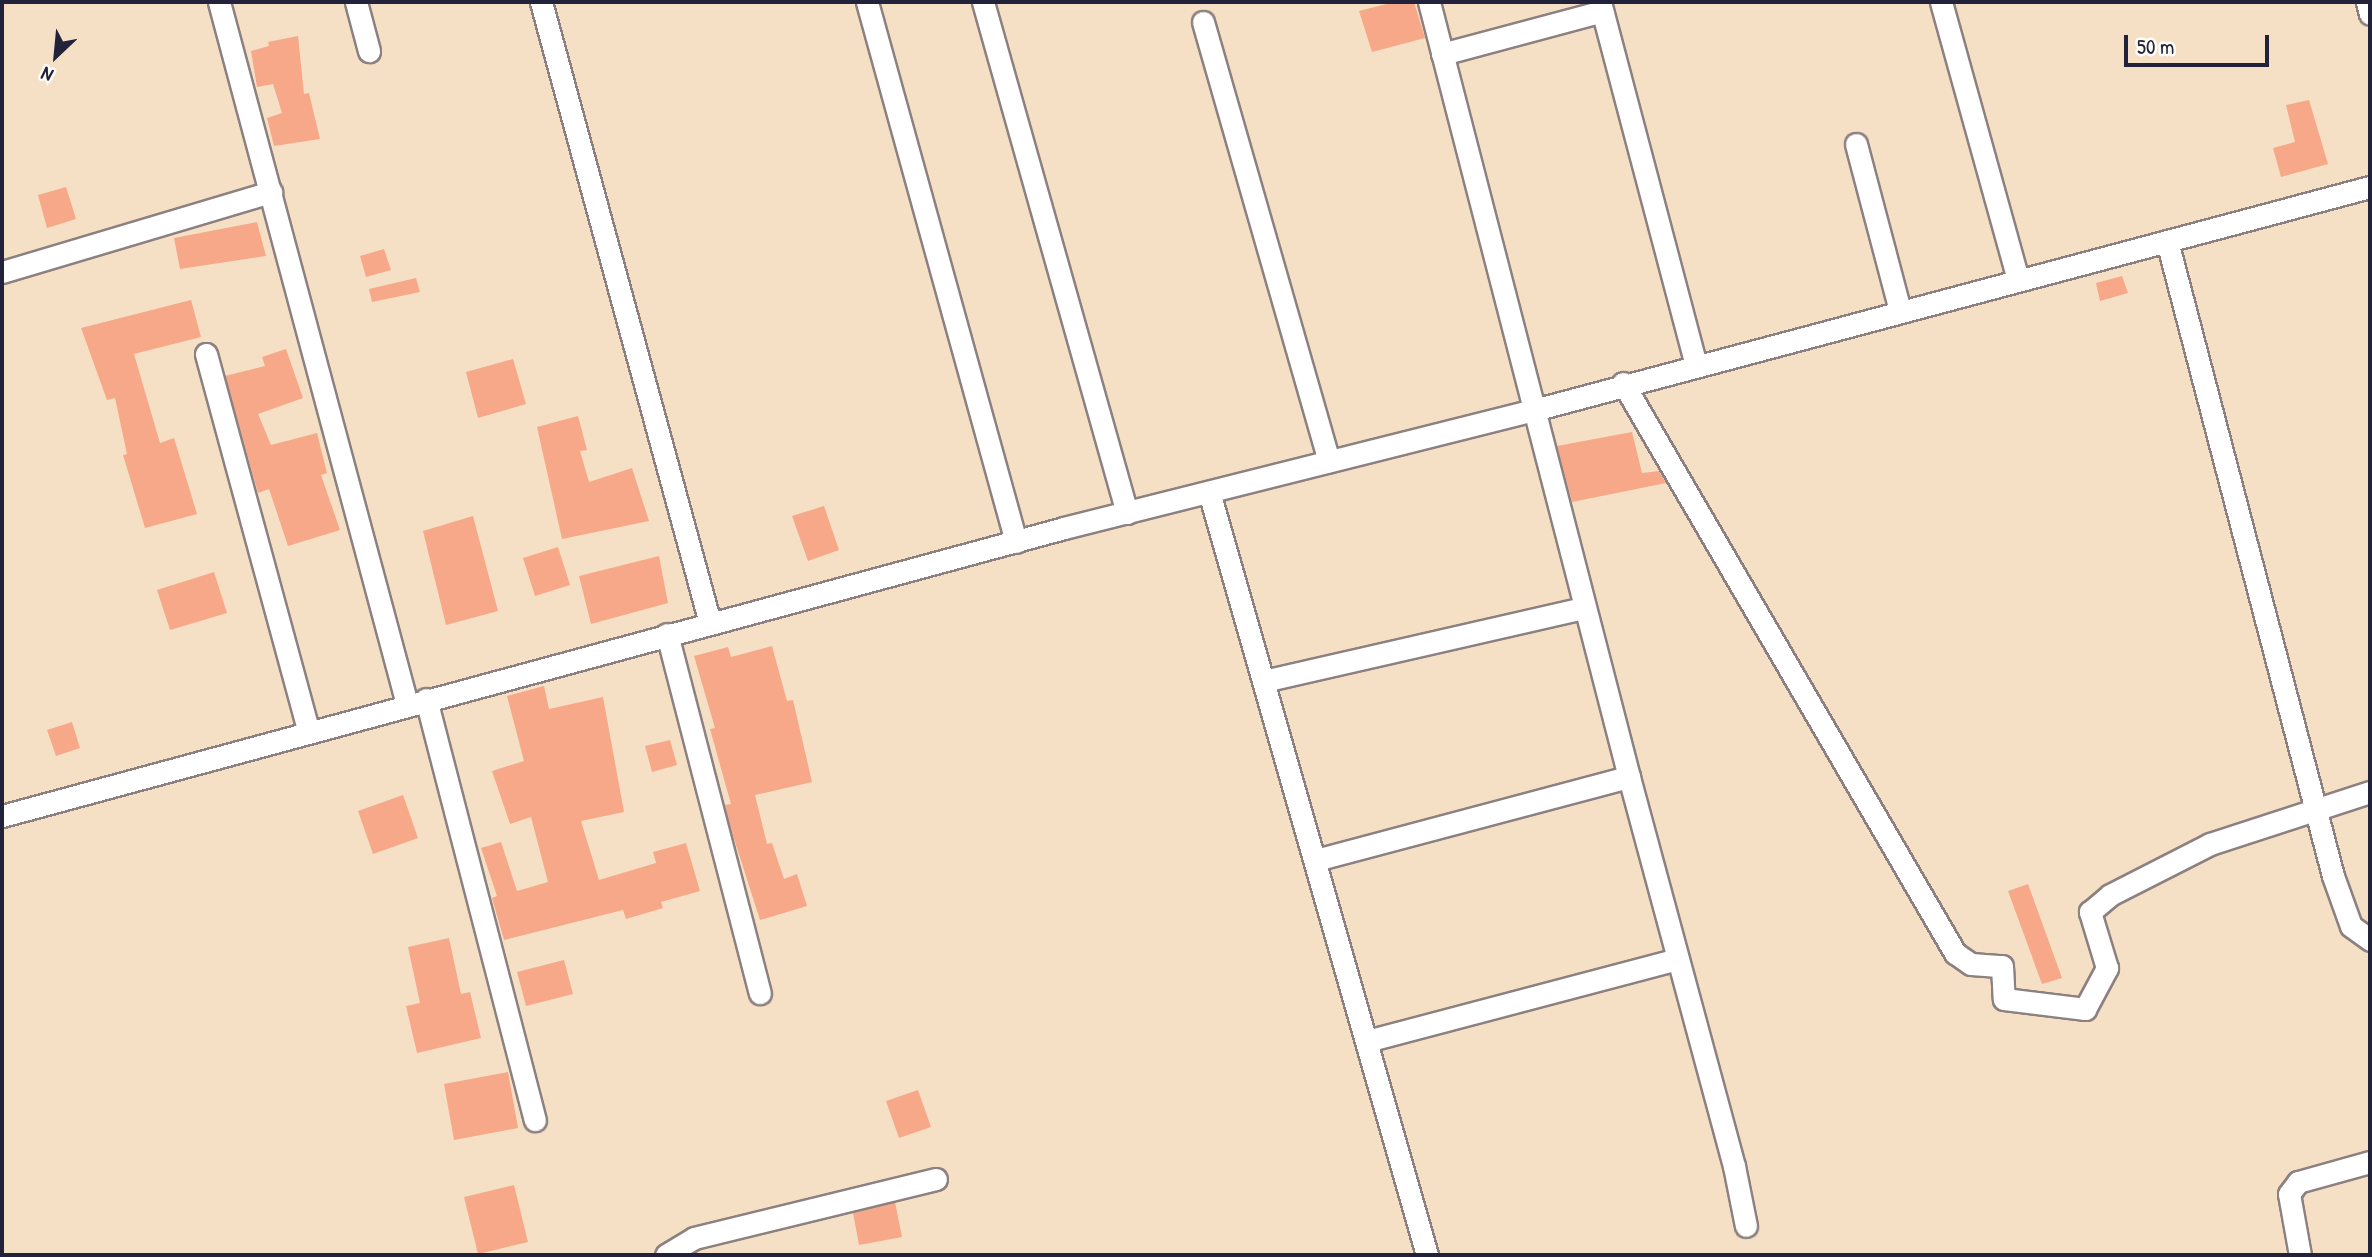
<!DOCTYPE html>
<html>
<head>
<meta charset="utf-8">
<style>
	body { margin:0 }
	#map { position:relative; width:2372px; height:1257px; overflow:hidden; background:#f5e0c5; font-family:"Patrick Hand",sans-serif }
	div>[style] { position:absolute }
	[style*='--x'] { left:calc(var(--x)*1px); top:calc(var(--y)*1px); width:calc(var(--w)*1px); rotate:calc(var(--a)*1deg) }
	.building>* { inset:0; background:#f6a889 }
	.roads { filter:drop-shadow(2px 0 #8c8180) drop-shadow(-2px 0 #8c8180) drop-shadow(0 2px #8c8180) drop-shadow(0 -2px #8c8180) }
	.minor>* { height:21px; margin:-10.5px; padding:0 10.5px; transform-origin:10.5px; border-radius:10.5px; background:#fff }
	span { translate:-50% -50%; white-space:nowrap; text-align:center; line-height:1.15; -webkit-text-stroke:6px #fdfcf7; paint-order:stroke }
	.frame { position:absolute; inset:0; border:4px solid #22223b; pointer-events:none }
	.north { position:absolute; left:21px; top:21px; width:70px; height:70px; -webkit-text-stroke:5px #fdfcf7; paint-order:stroke; rotate:206deg; font-size:19px; font-weight:700; line-height:28px; text-align:center; color:#22223b }
	.north::after { content:''; display:block; margin:auto; width:24px; height:32px; background:#22223b; clip-path:polygon(50% 0,100% 100%,50% 72%,0 100%) }
	.scale { position:absolute; left:2124px; top:35px; width:145px; height:32px; box-sizing:border-box; border:4px solid #22223b; border-top:0; padding-left:9px; font-size:21px; line-height:24px; white-space:nowrap; color:#22223b; -webkit-text-stroke:5px #fdfcf7; paint-order:stroke }
</style>
</head>
<body>
<div id="map">
	<div class="building">
		<div style="clip-path:polygon(1394px 2px,1414px 2px,1425px 38px,1372px 52px,1359px 11px)"></div>
		<div style="clip-path:polygon(298px 36px,304px 94px,309px 93px,320px 139px,274px 146px,267px 118px,282px 113px,273px 84px,257px 87px,251px 51px,269px 46px,268px 42px)"></div>
		<div style="clip-path:polygon(2309px 100px,2328px 164px,2281px 177px,2273px 148px,2295px 142px,2286px 105px)"></div>
		<div style="clip-path:polygon(66px 187px,76px 219px,47px 228px,38px 195px)"></div>
		<div style="clip-path:polygon(257px 222px,266px 256px,180px 269px,174px 238px)"></div>
		<div style="clip-path:polygon(384px 249px,391px 270px,366px 277px,360px 256px)"></div>
		<div style="clip-path:polygon(2122px 276px,2128px 293px,2100px 301px,2096px 283px)"></div>
		<div style="clip-path:polygon(416px 278px,420px 292px,372px 302px,369px 289px)"></div>
		<div style="clip-path:polygon(191px 300px,201px 337px,134px 354px,160px 443px,174px 438px,197px 514px,145px 528px,123px 455px,127px 454px,115px 398px,107px 400px,81px 328px)"></div>
		<div style="clip-path:polygon(286px 349px,303px 398px,258px 414px,271px 445px,317px 433px,327px 473px,321px 475px,340px 530px,288px 546px,269px 489px,258px 493px,225px 376px,265px 366px,262px 357px)"></div>
		<div style="clip-path:polygon(513px 359px,526px 404px,478px 418px,466px 372px)"></div>
		<div style="clip-path:polygon(578px 416px,587px 450px,580px 451px,589px 482px,632px 468px,649px 521px,562px 539px,537px 427px)"></div>
		<div style="clip-path:polygon(1632px 432px,1642px 473px,1659px 471px,1666px 483px,1572px 502px,1557px 446px)"></div>
		<div style="clip-path:polygon(824px 506px,839px 550px,808px 561px,792px 516px)"></div>
		<div style="clip-path:polygon(473px 516px,498px 611px,446px 625px,423px 531px)"></div>
		<div style="clip-path:polygon(558px 547px,570px 585px,535px 596px,523px 558px)"></div>
		<div style="clip-path:polygon(659px 556px,668px 603px,591px 624px,579px 576px)"></div>
		<div style="clip-path:polygon(214px 572px,227px 613px,170px 630px,157px 590px)"></div>
		<div style="clip-path:polygon(772px 646px,787px 701px,793px 700px,812px 782px,755px 795px,767px 844px,772px 843px,784px 879px,797px 874px,807px 906px,760px 920px,729px 823px,725px 805px,731px 804px,710px 729px,715px 728px,694px 656px,728px 647px,731px 657px)"></div>
		<div style="clip-path:polygon(544px 686px,549px 709px,603px 697px,624px 812px,581px 821px,599px 880px,656px 863px,653px 852px,686px 843px,700px 891px,661px 902px,663px 908px,626px 919px,623px 910px,504px 940px,492px 898px,497px 896px,481px 848px,501px 842px,517px 891px,548px 882px,531px 817px,510px 824px,492px 771px,524px 761px,507px 696px)"></div>
		<div style="clip-path:polygon(72px 722px,80px 748px,56px 756px,47px 730px)"></div>
		<div style="clip-path:polygon(670px 740px,677px 765px,652px 772px,645px 746px)"></div>
		<div style="clip-path:polygon(403px 795px,418px 838px,373px 854px,358px 811px)"></div>
		<div style="clip-path:polygon(2028px 884px,2062px 978px,2042px 984px,2008px 891px)"></div>
		<div style="clip-path:polygon(449px 938px,461px 994px,470px 992px,481px 1038px,417px 1053px,406px 1006px,420px 1003px,408px 947px)"></div>
		<div style="clip-path:polygon(564px 960px,573px 994px,526px 1006px,517px 972px)"></div>
		<div style="clip-path:polygon(508px 1072px,518px 1128px,454px 1140px,444px 1084px)"></div>
		<div style="clip-path:polygon(918px 1090px,931px 1127px,899px 1138px,886px 1101px)"></div>
		<div style="clip-path:polygon(514px 1185px,528px 1242px,478px 1254px,464px 1197px)"></div>
		<div style="clip-path:polygon(895px 1202px,902px 1237px,859px 1245px,853px 1213px)"></div>
	</div>
	<div class="roads">
		<div class="minor">
			<div style="--x:219;--y:2;--w:727;--a:75.01"></div>
			<div style="--x:356;--y:2;--w:51;--a:75.1"></div>
			<div style="--x:541;--y:2;--w:644;--a:74.78"></div>
			<div style="--x:867;--y:2;--w:560;--a:74.57"></div>
			<div style="--x:983;--y:2;--w:531;--a:74.26"></div>
			<div style="--x:1429;--y:2;--w:800;--a:75.53"></div>
			<div style="--x:1600;--y:2;--w:375;--a:75.2"></div>
			<div style="--x:1941;--y:2;--w:288;--a:74.5"></div>
			<div style="--x:2367;--y:2;--w:12;--a:76"></div>
			<div style="--x:1203;--y:22;--w:457;--a:74"></div>
			<div style="--x:1442;--y:54;--w:166;--a:-15"></div>
			<div style="--x:1856;--y:144;--w:172;--a:75.2"></div>
			<div style="--x:2167;--y:241;--w:656;--a:75.35"></div>
			<div style="--x:2333;--y:876;--w:53;--a:70.2"></div>
			<div style="--x:2351;--y:926;--w:24;--a:36"></div>
			<div style="--x:2;--y:272;--w:281;--a:-16.6"></div>
			<div style="--x:206;--y:354;--w:392;--a:74.8"></div>
			<div style="--x:1623;--y:383;--w:660;--a:59.78"></div>
			<div style="--x:1955;--y:953;--w:19;--a:35"></div>
			<div style="--x:1971;--y:964;--w:31;--a:4"></div>
			<div style="--x:2002;--y:966;--w:33;--a:87"></div>
			<div style="--x:2004;--y:999;--w:82;--a:7"></div>
			<div style="--x:2085;--y:1009;--w:47;--a:-61.8"></div>
			<div style="--x:2107;--y:968;--w:59;--a:-106.9"></div>
			<div style="--x:2090;--y:912;--w:26;--a:-40"></div>
			<div style="--x:2110;--y:895;--w:112;--a:-27"></div>
			<div style="--x:2210;--y:844;--w:168;--a:-18"></div>
			<div style="--x:1209;--y:492;--w:794;--a:74.05"></div>
			<div style="--x:667;--y:634;--w:371;--a:75.5"></div>
			<div style="--x:1264;--y:681;--w:327;--a:-12.9"></div>
			<div style="--x:426;--y:699;--w:435;--a:75.5"></div>
			<div style="--x:2;--y:816;--w:1100;--a:-15.17"></div>
			<div style="--x:1064;--y:528;--w:485;--a:-14.1"></div>
			<div style="--x:1534;--y:410;--w:865;--a:-14.94"></div>
			<div style="--x:1316;--y:860;--w:324;--a:-14.9"></div>
			<div style="--x:1629;--y:777;--w:403;--a:74.9"></div>
			<div style="--x:1734;--y:1166;--w:61;--a:78.7"></div>
			<div style="--x:1367;--y:1041;--w:321;--a:-14.8"></div>
			<div style="--x:666;--y:1255;--w:33;--a:-31"></div>
			<div style="--x:694;--y:1238;--w:249;--a:-13.7"></div>
			<div style="--x:2300;--y:1255;--w:62;--a:-100.2"></div>
			<div style="--x:2289;--y:1194;--w:15;--a:-53"></div>
			<div style="--x:2298;--y:1182;--w:75;--a:-15.5"></div>
		</div>
	</div>
	<div class="frame"></div>
	<div class="north">N</div>
	<div class="scale">50 m</div>
</div>
</body>
</html>
